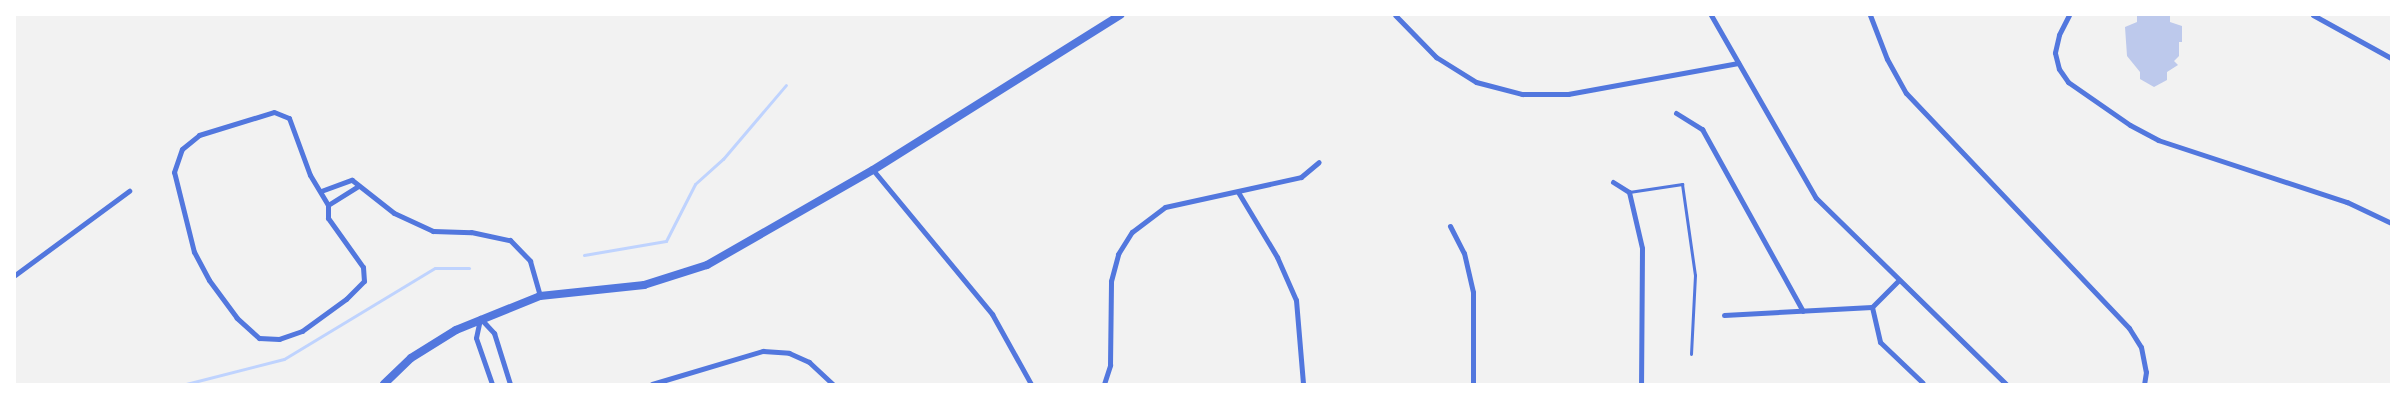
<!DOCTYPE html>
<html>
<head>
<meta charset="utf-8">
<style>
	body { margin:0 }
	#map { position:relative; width:2406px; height:399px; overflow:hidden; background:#f2f2f2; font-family:"IBM Plex Serif",serif }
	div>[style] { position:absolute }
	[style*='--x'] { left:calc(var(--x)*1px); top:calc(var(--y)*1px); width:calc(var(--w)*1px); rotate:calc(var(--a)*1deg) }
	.stream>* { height:3px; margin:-1.5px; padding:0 1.5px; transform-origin:1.5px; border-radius:1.5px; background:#bfd3fe }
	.building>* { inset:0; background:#bdc9ec }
	.service>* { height:3px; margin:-1.5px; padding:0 1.5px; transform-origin:1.5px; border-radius:1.5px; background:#5277de }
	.minor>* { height:5px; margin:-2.5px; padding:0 2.5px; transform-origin:2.5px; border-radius:2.5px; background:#5277de }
	.tertiary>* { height:8px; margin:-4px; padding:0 4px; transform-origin:4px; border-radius:4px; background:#5277de }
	span { translate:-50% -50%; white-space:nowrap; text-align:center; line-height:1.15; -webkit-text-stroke:4px #fff; paint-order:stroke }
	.frame { position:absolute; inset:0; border:16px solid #fff; pointer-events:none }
</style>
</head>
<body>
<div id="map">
	<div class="stream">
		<div style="--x:584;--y:255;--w:83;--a:-9.7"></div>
		<div style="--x:666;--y:241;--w:64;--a:-63"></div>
		<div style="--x:695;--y:184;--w:38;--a:-42"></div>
		<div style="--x:723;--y:159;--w:97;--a:-49.6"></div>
		<div style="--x:186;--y:384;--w:101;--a:-14.3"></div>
		<div style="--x:284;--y:359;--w:176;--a:-31.1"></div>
		<div style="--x:435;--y:268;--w:34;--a:0"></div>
	</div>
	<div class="building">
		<div style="clip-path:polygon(2137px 15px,2170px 15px,2170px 22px,2182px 26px,2182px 42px,2179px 42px,2179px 56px,2174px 61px,2178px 65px,2167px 72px,2167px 80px,2154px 87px,2140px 79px,2140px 72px,2127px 56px,2125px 27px,2137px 22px)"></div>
	</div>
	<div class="service">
		<div style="--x:1629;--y:192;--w:54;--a:-8.6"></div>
		<div style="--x:1682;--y:184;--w:92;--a:81.9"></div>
		<div style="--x:1695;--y:275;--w:79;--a:92.9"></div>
	</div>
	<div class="minor">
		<div style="--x:1395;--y:15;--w:59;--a:45.7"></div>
		<div style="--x:1436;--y:57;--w:47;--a:32"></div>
		<div style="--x:1476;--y:82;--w:48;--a:14.6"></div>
		<div style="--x:1522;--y:94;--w:46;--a:0"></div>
		<div style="--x:1568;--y:94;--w:173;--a:-10.3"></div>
		<div style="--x:1711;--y:15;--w:211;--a:60.2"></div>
		<div style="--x:1816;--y:198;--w:266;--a:44.4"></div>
		<div style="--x:1870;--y:15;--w:47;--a:68.9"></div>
		<div style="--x:1887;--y:59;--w:39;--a:61"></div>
		<div style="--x:1906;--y:93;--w:324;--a:46.5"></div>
		<div style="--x:2129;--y:328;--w:22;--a:58"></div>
		<div style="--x:2141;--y:347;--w:25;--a:79"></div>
		<div style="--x:2146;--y:372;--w:12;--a:99"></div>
		<div style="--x:2069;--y:15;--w:22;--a:117"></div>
		<div style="--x:2059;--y:35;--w:18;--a:103"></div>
		<div style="--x:2055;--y:53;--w:16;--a:76"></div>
		<div style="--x:2059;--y:69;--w:16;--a:55"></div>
		<div style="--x:2068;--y:82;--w:75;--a:34.7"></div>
		<div style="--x:2130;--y:125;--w:32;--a:28"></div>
		<div style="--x:2158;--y:140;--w:199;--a:18.2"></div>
		<div style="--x:2347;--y:202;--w:49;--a:25.5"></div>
		<div style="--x:2313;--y:15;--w:89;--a:28.9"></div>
		<div style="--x:274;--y:112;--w:16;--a:22"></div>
		<div style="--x:289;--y:118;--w:61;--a:69.8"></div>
		<div style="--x:310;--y:175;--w:35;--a:59"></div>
		<div style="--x:328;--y:205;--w:13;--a:90"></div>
		<div style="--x:328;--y:218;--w:60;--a:54.5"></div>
		<div style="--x:363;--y:267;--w:14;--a:86"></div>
		<div style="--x:364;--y:281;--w:25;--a:135"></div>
		<div style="--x:346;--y:299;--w:54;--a:144"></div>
		<div style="--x:302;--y:331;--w:24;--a:161"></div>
		<div style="--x:279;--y:339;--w:20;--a:-177"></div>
		<div style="--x:259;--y:338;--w:30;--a:-138"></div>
		<div style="--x:237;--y:318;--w:47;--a:-126.4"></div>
		<div style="--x:209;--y:280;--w:32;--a:-118"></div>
		<div style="--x:194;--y:252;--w:82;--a:-104"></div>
		<div style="--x:174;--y:172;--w:24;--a:-71"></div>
		<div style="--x:182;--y:149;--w:22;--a:-39"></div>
		<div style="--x:199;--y:135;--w:78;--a:-17"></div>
		<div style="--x:1676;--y:113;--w:31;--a:32"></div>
		<div style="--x:1702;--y:129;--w:208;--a:61"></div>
		<div style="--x:873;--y:170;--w:187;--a:50.4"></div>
		<div style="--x:992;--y:314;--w:80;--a:60.9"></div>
		<div style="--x:1613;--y:182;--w:19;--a:32"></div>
		<div style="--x:1629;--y:192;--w:57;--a:76.9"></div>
		<div style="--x:1642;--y:248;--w:136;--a:90.4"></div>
		<div style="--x:321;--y:191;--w:33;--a:-20"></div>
		<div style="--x:352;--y:180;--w:53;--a:38.2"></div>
		<div style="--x:394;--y:213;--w:43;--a:24.8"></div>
		<div style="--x:433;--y:231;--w:38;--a:2"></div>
		<div style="--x:471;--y:232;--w:40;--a:12"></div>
		<div style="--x:510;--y:240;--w:29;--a:46"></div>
		<div style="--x:530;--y:261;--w:36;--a:74"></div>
		<div style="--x:1238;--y:192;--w:76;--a:59"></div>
		<div style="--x:1277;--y:257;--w:47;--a:66.2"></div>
		<div style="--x:1296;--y:300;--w:84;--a:85.2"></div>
		<div style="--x:328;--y:205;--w:36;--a:-32"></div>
		<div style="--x:1450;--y:226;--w:30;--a:63"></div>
		<div style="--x:1464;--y:253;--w:40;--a:77"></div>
		<div style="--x:1473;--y:292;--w:92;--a:90"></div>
		<div style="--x:15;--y:275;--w:142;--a:-36.4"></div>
		<div style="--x:1872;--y:307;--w:36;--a:77"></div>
		<div style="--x:1880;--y:342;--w:59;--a:43.6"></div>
		<div style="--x:1724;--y:315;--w:148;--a:-3.1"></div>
		<div style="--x:1872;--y:307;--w:37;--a:-45"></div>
		<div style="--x:480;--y:318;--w:21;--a:47"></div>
		<div style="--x:494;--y:333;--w:53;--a:72.6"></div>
		<div style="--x:480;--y:319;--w:19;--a:102"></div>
		<div style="--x:476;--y:338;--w:49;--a:70.8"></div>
		<div style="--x:652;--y:384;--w:116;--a:-16.6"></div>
		<div style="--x:763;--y:351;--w:26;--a:4"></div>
		<div style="--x:789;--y:353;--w:22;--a:24"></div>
		<div style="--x:809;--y:362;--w:33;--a:43"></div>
		<div style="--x:1104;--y:384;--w:20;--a:-72"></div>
		<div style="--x:1110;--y:365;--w:84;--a:-89.3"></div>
		<div style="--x:1111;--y:281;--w:28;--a:-75"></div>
		<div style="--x:1118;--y:254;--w:26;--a:-58"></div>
		<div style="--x:1132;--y:232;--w:41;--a:-37.1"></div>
		<div style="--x:1165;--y:207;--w:139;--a:-12.4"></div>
		<div style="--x:1301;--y:177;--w:23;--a:-40"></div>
	</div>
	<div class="tertiary">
		<div style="--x:384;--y:384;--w:37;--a:-44"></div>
		<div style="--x:411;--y:358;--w:53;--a:-31.9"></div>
		<div style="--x:456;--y:330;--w:91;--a:-22"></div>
		<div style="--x:540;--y:296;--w:105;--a:-6"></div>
		<div style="--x:644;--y:285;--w:66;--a:-17.6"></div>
		<div style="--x:707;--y:265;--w:191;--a:-29.8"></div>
		<div style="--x:873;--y:170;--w:292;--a:-32.1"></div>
	</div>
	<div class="frame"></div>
</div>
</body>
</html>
